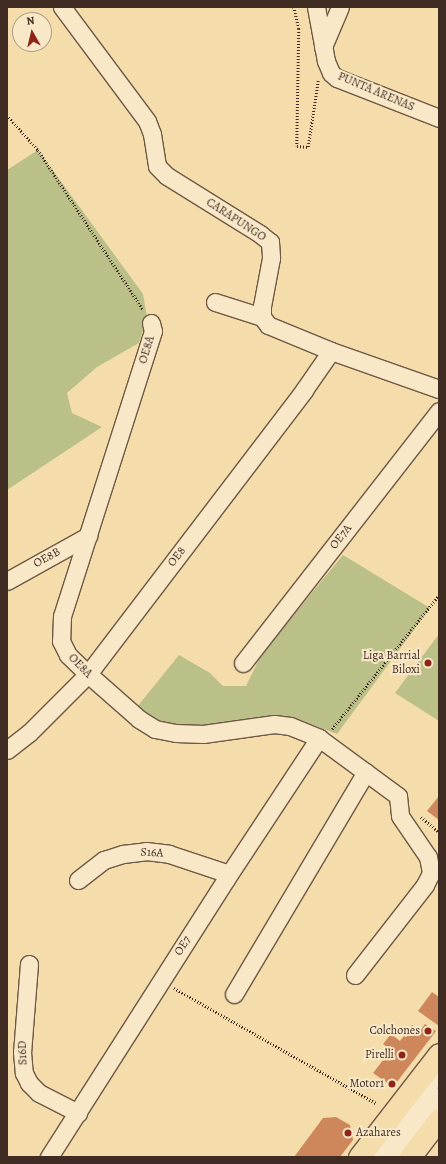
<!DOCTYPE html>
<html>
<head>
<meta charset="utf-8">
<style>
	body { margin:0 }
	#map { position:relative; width:446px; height:1164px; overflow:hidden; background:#f5dcab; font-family:Alegreya,serif }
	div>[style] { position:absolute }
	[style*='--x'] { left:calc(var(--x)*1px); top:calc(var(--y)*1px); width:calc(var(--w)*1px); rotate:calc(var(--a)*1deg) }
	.green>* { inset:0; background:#bbc089 }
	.building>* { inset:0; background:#cd875b }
	.path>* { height:2.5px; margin-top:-1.25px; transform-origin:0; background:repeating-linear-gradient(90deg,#412c24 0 1px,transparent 0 3px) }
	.roads { filter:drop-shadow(1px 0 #6e5846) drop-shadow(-1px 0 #6e5846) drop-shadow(0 1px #6e5846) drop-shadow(0 -1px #6e5846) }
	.minor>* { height:17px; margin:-8.5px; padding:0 8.5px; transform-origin:8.5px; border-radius:8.5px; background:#f8e8c8 }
	.major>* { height:21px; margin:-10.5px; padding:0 10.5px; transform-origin:10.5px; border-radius:10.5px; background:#f5dcab }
	.dots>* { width:11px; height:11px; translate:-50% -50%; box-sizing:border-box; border:2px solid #f8e8c8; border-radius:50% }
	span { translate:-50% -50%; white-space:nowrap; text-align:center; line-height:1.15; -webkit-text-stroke:4px #f8e8c8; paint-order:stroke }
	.street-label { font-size:12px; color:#412c24 }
	.poi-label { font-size:12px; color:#412c24 }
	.right { translate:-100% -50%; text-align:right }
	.left { translate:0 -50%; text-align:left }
	.frame { position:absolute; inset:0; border:8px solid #412c24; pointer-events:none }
	.north { position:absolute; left:12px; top:12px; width:40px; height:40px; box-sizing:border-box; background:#f8e8c8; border:1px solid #af9d86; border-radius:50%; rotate:352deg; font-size:11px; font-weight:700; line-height:16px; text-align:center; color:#412c24 }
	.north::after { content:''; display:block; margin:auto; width:14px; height:18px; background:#8f2418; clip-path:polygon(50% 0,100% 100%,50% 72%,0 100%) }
</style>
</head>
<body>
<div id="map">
	<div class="green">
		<div style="clip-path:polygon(38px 150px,143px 294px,147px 317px,139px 343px,97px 367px,67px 393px,72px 413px,102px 427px,7px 490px,7px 170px)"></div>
		<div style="clip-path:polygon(343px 555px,430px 608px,337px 734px,300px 720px,281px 717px,249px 722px,191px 727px,163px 723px,137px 707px,179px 655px,210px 673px,223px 686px,246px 686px,262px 653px)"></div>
		<div style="clip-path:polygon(439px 634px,439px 721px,395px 693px)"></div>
	</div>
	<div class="building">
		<div style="clip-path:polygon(439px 796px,439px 820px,427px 811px)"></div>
		<div style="clip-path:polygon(432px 992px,439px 997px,439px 1026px,418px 1011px)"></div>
		<div style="clip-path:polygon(425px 1024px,436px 1031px,393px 1087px,373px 1073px,391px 1050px,383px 1044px,391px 1034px,400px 1041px,412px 1025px,420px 1031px)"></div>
		<div style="clip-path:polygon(336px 1117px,350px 1125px,353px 1140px,340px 1157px,294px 1157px,323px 1118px)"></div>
	</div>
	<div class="path">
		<div style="--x:294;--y:7;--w:23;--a:77"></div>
		<div style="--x:299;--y:29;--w:117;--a:91"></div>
		<div style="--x:297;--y:146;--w:11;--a:5"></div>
		<div style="--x:308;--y:147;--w:67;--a:-81.4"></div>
		<div style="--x:7;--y:115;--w:47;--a:48.5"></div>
		<div style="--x:38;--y:150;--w:191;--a:56.6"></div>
		<div style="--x:332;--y:729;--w:171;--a:-51.4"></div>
		<div style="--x:421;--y:817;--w:23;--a:40"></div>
		<div style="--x:174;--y:988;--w:234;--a:29.7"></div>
	</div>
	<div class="roads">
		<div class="minor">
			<div style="--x:62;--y:7;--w:142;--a:53.3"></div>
			<div style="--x:147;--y:121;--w:14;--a:69"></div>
			<div style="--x:152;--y:134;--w:32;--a:81"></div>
			<div style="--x:157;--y:166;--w:14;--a:45"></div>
			<div style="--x:167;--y:176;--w:110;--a:31.9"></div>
			<div style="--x:260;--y:234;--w:13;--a:39"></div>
			<div style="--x:270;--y:242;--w:16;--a:86"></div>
			<div style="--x:271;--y:258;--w:49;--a:100.6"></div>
			<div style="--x:262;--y:306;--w:11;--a:90"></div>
			<div style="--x:262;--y:317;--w:10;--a:53"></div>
			<div style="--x:268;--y:325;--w:68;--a:22.4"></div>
			<div style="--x:331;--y:351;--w:114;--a:19.4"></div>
			<div style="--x:316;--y:7;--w:55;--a:79.5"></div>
			<div style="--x:326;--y:61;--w:13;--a:67"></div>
			<div style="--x:331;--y:73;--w:8;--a:40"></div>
			<div style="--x:337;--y:78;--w:110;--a:21.4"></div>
			<div style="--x:323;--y:47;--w:43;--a:-67"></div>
			<div style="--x:215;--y:302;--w:49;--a:17.7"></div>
			<div style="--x:151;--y:323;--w:8;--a:76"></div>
			<div style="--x:153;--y:331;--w:299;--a:107.7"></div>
			<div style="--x:62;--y:616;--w:25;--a:92"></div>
			<div style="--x:61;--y:641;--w:16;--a:63"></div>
			<div style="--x:68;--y:655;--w:28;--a:44"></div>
			<div style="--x:88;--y:674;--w:68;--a:41.4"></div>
			<div style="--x:139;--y:719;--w:19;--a:32"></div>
			<div style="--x:155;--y:729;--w:21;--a:11"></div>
			<div style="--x:176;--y:733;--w:27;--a:2"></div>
			<div style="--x:203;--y:734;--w:72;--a:-8"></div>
			<div style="--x:274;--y:724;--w:16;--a:7"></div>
			<div style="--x:290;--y:726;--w:31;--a:22"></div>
			<div style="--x:319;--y:738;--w:98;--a:36.3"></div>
			<div style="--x:398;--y:796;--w:20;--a:84"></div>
			<div style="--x:400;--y:816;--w:50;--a:55.7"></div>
			<div style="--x:428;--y:857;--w:16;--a:79"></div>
			<div style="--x:431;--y:873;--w:13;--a:117"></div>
			<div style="--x:425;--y:885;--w:114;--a:127.9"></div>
			<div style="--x:7;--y:581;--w:93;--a:-29.1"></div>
			<div style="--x:243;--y:663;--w:319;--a:-52.1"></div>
			<div style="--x:7;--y:750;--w:28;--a:-38"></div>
			<div style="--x:29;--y:733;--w:83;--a:-45"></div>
			<div style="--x:88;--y:674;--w:357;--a:-52.7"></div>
			<div style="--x:304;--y:390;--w:47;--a:-55.3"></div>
			<div style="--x:78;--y:880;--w:33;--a:-38"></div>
			<div style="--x:104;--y:860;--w:20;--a:-18"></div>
			<div style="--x:123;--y:854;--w:23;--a:-7"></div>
			<div style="--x:146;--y:851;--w:23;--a:7"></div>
			<div style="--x:169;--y:854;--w:63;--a:18.4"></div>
			<div style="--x:29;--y:964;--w:88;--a:94.5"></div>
			<div style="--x:22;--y:1052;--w:21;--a:85"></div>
			<div style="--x:24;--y:1073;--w:11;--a:63"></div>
			<div style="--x:29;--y:1083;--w:14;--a:45"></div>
			<div style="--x:39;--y:1093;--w:44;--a:27.1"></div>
			<div style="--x:234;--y:994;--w:258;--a:-59.3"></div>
			<div style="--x:49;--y:1157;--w:330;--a:-57.5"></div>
			<div style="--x:226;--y:879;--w:169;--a:-56.6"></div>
			<div style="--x:373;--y:1157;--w:108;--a:-52.5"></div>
			<div style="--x:392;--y:1157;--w:77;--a:-52.4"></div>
		</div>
		<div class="major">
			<div style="--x:359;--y:1157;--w:130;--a:-52.2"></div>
			<div style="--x:410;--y:1157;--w:48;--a:-52.7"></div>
		</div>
	</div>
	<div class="dots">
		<div style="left:428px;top:663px;background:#8f2418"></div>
		<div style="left:428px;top:1031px;background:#8f2418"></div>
		<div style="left:402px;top:1055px;background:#8f2418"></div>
		<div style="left:392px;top:1084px;background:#8f2418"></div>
		<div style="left:348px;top:1133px;background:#8f2418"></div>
	</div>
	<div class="street-label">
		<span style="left:376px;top:92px;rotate:23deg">PUNTA ARENAS</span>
		<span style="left:236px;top:220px;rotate:33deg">CARAPUNGO</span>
		<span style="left:147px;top:350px;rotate:-73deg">OE8A</span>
		<span style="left:341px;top:537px;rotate:-52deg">OE7A</span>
		<span style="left:177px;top:557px;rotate:-53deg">OE8</span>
		<span style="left:47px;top:558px;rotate:-29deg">OE8B</span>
		<span style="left:80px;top:666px;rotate:46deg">OE8A</span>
		<span style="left:152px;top:853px;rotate:3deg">S16A</span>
		<span style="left:183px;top:946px;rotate:-58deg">OE7</span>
		<span style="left:23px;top:1053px;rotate:-92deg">S16D</span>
	</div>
	<div class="poi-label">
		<span class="right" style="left:420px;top:663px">Liga Barrial<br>Biloxi</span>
		<span class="right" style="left:420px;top:1031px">Colchones</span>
		<span class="right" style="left:394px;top:1055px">Pirelli</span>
		<span class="right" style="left:384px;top:1084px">Motor1</span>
		<span class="left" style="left:356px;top:1133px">Azahares</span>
	</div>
	<div class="frame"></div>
	<div class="north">N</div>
</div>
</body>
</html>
